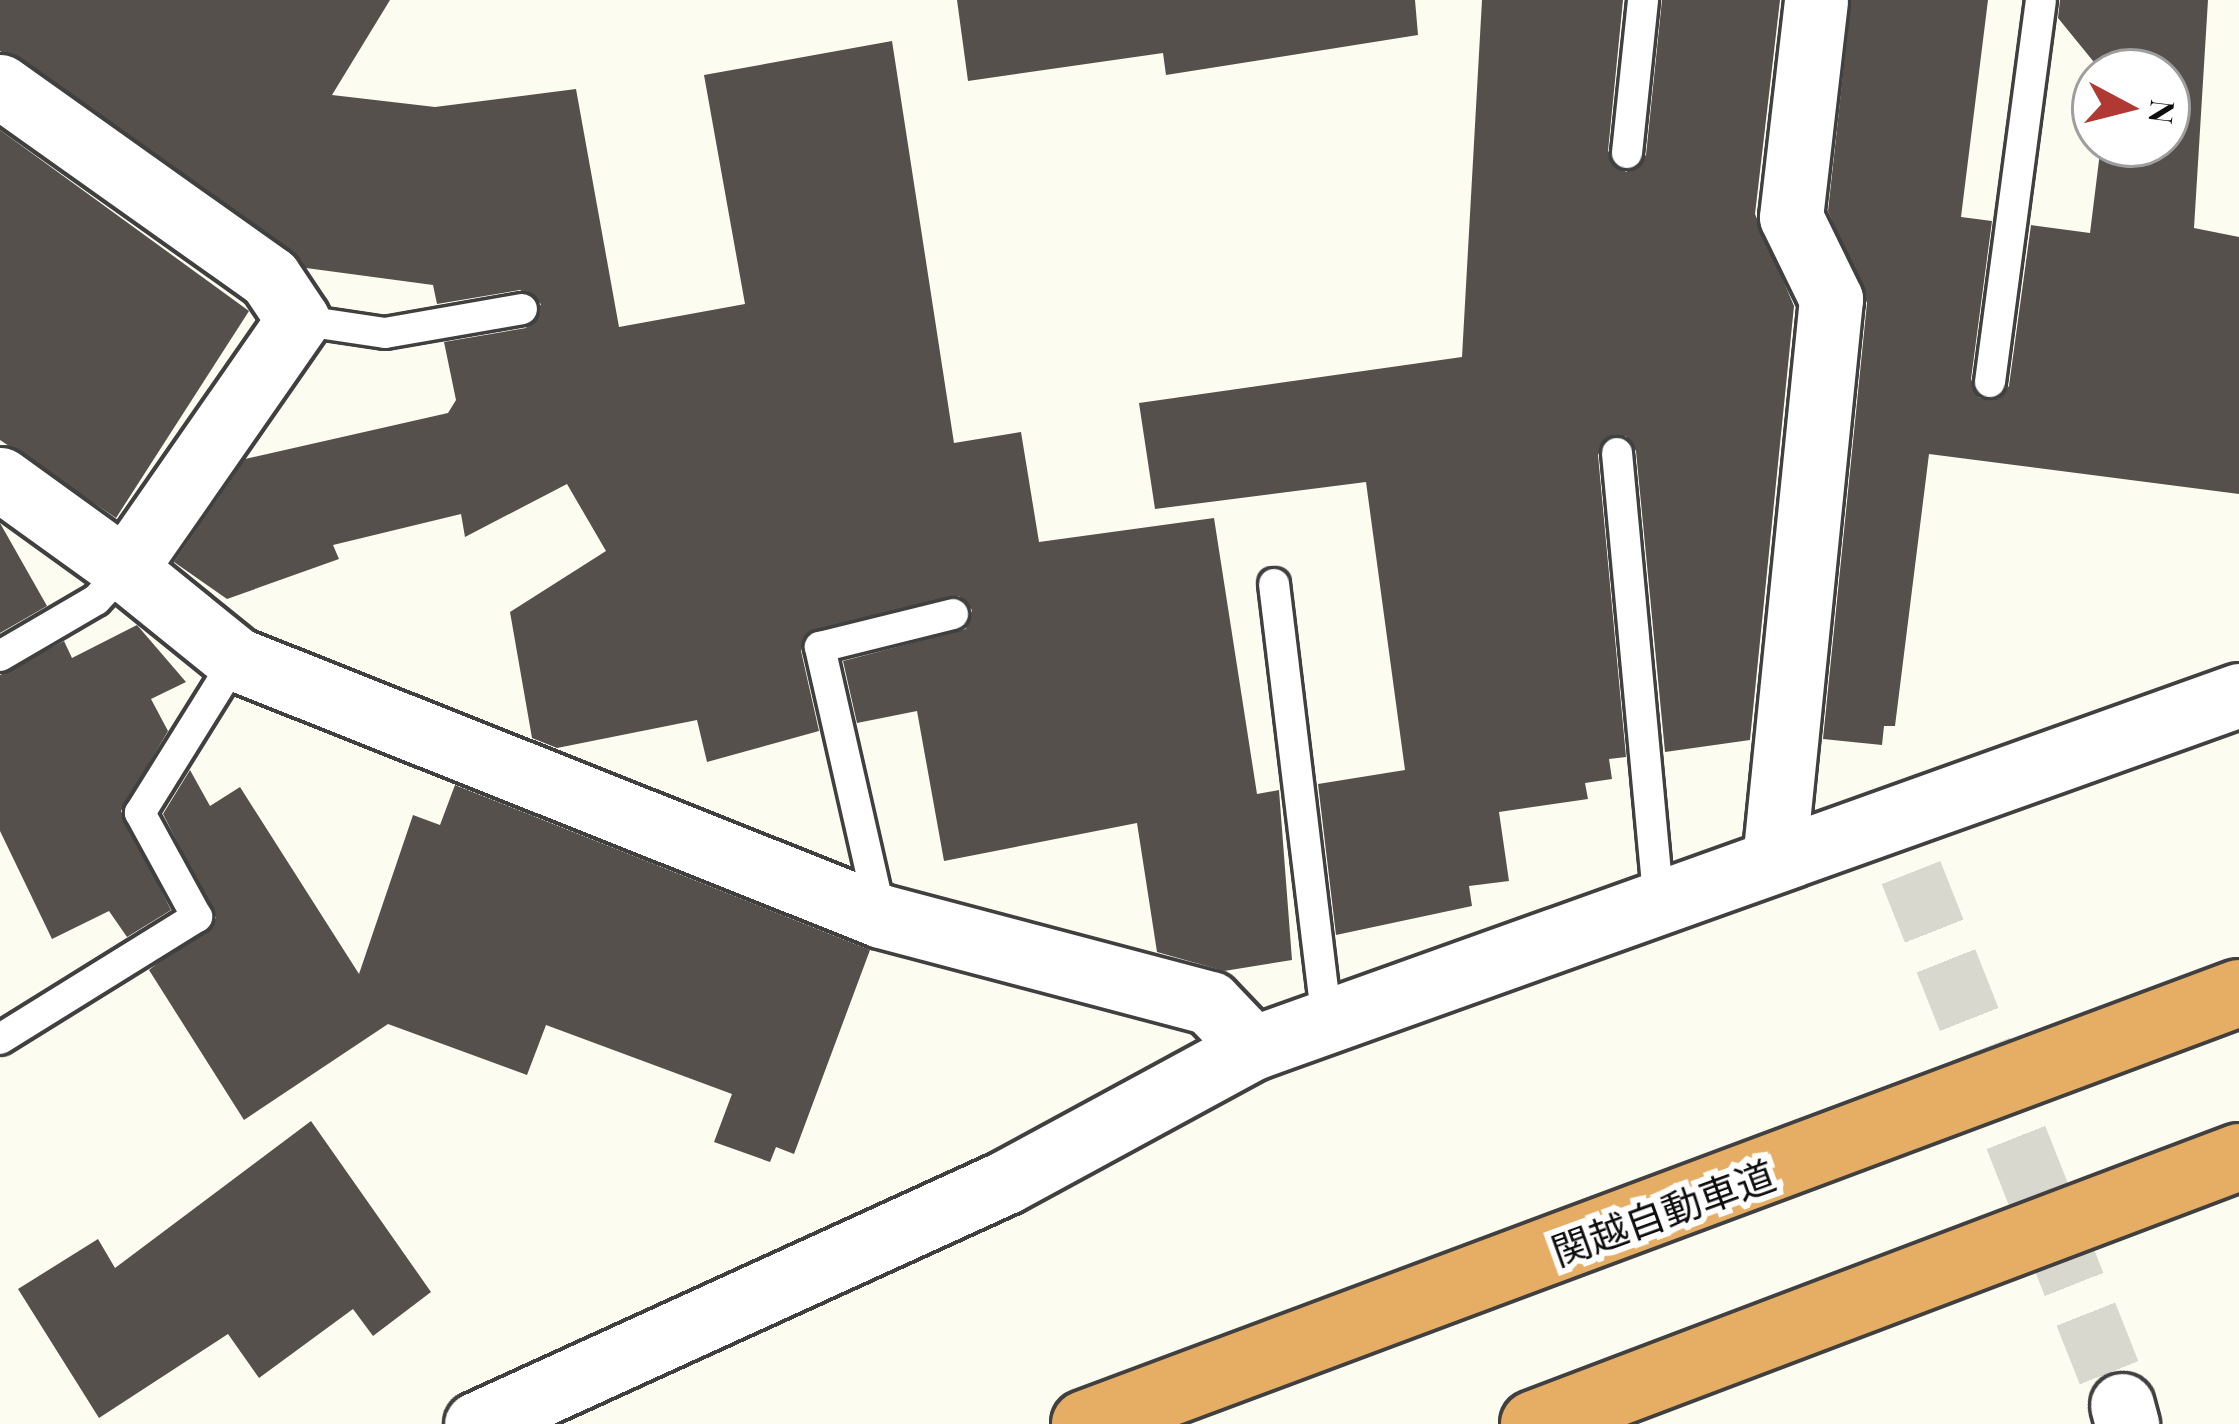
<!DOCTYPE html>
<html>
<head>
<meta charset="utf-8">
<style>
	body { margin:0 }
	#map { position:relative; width:2239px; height:1424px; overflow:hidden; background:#fdfcf0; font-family:"Playfair Display","Noto Sans JP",serif }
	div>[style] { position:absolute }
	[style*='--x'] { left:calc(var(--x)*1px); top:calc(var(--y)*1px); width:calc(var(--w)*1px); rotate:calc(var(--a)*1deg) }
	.building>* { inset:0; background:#55504b }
	.minor-tunnel>* { height:63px; margin-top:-31.5px; transform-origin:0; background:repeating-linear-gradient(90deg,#d9d8ce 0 63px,transparent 0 95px) }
	.roads { filter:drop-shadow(3px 0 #404040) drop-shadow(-3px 0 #404040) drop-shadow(0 3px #404040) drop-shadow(0 -3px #404040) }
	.service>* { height:30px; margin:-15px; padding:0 15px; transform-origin:15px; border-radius:15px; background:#fff }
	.minor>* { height:63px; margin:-31.5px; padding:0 31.5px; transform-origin:31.5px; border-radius:31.5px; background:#fff }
	.motorway>* { height:66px; margin:-33px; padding:0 33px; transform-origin:33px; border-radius:33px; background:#e6ad65 }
	span { translate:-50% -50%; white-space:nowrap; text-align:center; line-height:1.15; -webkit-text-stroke:12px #fff; paint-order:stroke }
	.street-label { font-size:39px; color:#0d0d0d }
	.north { position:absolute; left:2071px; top:48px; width:120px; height:120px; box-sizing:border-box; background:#fff; border:3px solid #9e9e9e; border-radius:50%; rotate:97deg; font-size:33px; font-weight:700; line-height:48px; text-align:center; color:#0d0d0d }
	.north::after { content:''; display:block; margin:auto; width:42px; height:54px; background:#b03933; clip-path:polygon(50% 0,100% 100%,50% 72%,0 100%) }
</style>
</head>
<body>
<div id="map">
	<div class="building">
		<div style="clip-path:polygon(0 0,390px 0,332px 95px,435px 107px,576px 89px,619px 327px,745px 304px,704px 75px,892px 41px,954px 443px,1021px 432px,1039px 542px,1214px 518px,1257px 794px,1279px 790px,1292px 960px,1224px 971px,1157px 952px,1137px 823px,944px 861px,917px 711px,857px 723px,843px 661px,966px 629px,972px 610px,959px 596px,808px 632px,801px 651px,819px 731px,707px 762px,697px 720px,557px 748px,532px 738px,510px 612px,606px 551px,567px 484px,465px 537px,461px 514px,333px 545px,339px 559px,227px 599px,174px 562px,245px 459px,448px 413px,456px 400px,444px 342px,526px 328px,541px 304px,520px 290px,437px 304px,433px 285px,306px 268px,0 51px)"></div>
		<div style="clip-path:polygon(957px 0,1415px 0,1418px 35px,1166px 75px,1163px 53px,968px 81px)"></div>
		<div style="clip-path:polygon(1482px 0,1623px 0,1608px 151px,1626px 172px,1646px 155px,1662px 0,1780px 0,1755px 214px,1794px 306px,1750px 740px,1665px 752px,1636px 451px,1626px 436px,1607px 437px,1598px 455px,1626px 757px,1609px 759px,1612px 779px,1585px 783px,1588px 799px,1499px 812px,1509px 881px,1469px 886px,1472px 906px,1336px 935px,1318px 784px,1405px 770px,1366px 482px,1155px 509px,1139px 403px,1462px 357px)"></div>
		<div style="clip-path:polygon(1851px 0,1988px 0,1961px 217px,1992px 221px,1971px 379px,1979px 398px,1998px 399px,2009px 386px,2031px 225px,2090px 233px,2101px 144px,2167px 144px,2167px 72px,2102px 72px,2058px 18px,2060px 0,2208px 0,2194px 228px,2239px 237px,2239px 494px,1929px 454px,1895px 726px,1884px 726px,1882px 745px,1823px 739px,1867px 303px,1828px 211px)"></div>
		<div style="clip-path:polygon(0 130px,249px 311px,116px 518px,0 440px)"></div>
		<div style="clip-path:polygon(0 523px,47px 606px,0 633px)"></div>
		<div style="clip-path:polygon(137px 625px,186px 682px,151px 699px,168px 731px,121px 811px,171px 910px,127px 937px,109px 911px,52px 939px,0 831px,0 675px,64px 641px,72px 658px)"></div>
		<div style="clip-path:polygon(190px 770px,210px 806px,240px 787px,359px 974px,413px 815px,440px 825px,455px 785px,870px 950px,794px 1154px,776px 1147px,770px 1162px,714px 1142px,732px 1094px,546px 1025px,527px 1075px,388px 1024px,244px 1120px,149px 970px,216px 918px,163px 814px)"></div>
		<div style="clip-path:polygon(311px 1121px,431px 1292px,373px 1336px,353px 1309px,259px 1378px,228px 1334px,99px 1418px,18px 1289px,98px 1239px,115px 1268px)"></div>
	</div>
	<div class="minor-tunnel">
		<div style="--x:1911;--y:872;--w:573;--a:68.4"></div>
	</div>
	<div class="roads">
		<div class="service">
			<div style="--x:1627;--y:153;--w:154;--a:-84"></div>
			<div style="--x:298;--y:320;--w:88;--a:8.5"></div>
			<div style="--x:385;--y:333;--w:139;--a:-9.9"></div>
			<div style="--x:1990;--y:382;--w:385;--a:-82.4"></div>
			<div style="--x:1617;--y:453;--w:451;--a:84.7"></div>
			<div style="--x:1274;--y:584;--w:440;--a:83.1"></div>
			<div style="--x:0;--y:656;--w:111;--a:-30.3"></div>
			<div style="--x:96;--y:600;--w:42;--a:-46.9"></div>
			<div style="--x:881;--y:916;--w:276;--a:-102.8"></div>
			<div style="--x:820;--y:647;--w:137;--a:-13.9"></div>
			<div style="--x:0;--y:1039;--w:232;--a:-31.8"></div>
			<div style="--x:197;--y:917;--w:119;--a:-118.7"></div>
			<div style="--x:140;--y:813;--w:181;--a:-58.1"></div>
		</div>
		<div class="minor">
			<div style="--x:0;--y:86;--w:331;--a:35.4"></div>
			<div style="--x:270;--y:278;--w:50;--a:56.3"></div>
			<div style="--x:298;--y:320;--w:303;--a:124.8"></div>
			<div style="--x:125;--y:569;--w:154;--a:-144.2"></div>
			<div style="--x:125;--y:569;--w:143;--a:39"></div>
			<div style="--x:236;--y:659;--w:694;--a:21.72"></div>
			<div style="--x:881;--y:916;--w:340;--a:14.8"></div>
			<div style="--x:1210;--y:1003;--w:62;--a:46.3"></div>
			<div style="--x:1774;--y:861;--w:565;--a:-84.21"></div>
			<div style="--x:1831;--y:299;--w:91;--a:-116"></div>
			<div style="--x:1791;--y:217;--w:218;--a:-83.4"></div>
			<div style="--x:2122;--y:1405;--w:20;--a:75"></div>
			<div style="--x:476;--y:1424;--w:583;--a:-24.54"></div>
			<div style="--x:1006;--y:1182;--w:281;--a:-28.5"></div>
			<div style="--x:1253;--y:1048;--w:1047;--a:-19.7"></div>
		</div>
		<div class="motorway">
			<div style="--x:1085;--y:1424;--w:1232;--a:-20.48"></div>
			<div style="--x:1534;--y:1424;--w:754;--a:-20.74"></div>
		</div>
	</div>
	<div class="street-label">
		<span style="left:1663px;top:1212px;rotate:-20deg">関越自動車道</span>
	</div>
	<div class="north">N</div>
</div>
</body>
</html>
